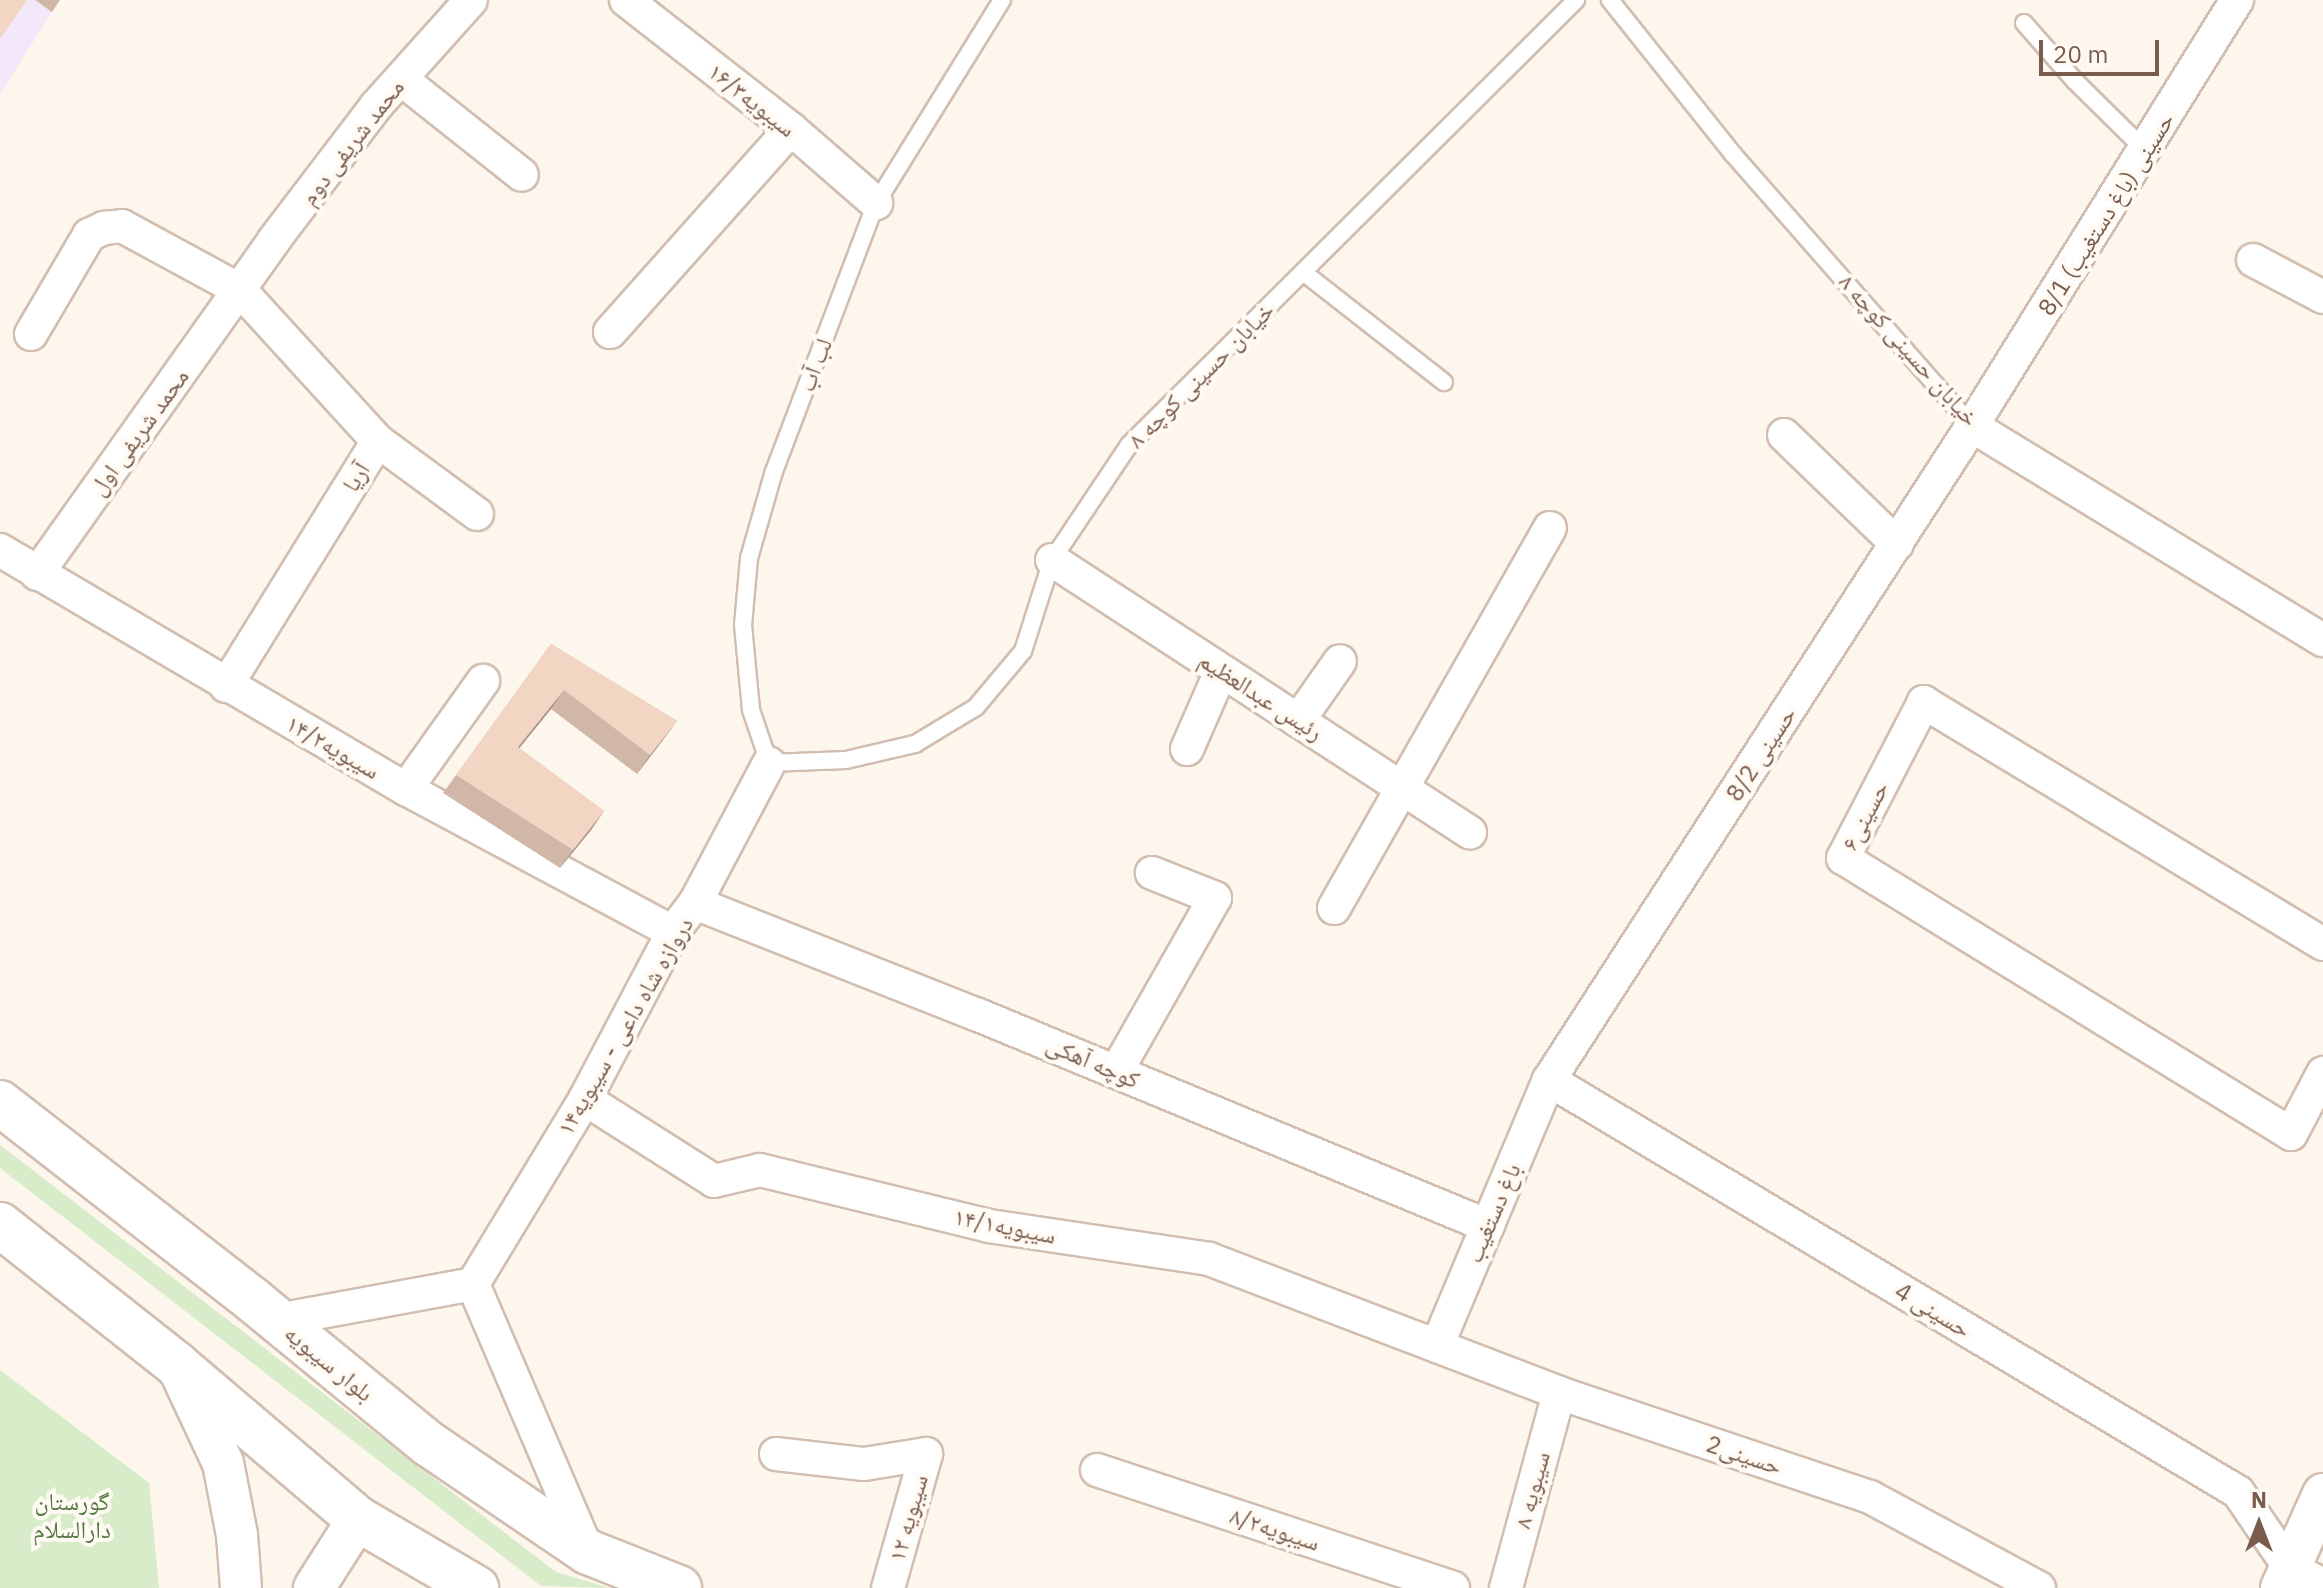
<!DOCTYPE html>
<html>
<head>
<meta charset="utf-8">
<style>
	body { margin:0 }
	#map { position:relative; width:2323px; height:1588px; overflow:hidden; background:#fdf6ec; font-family:"IBM Plex Sans","Noto Naskh Arabic",sans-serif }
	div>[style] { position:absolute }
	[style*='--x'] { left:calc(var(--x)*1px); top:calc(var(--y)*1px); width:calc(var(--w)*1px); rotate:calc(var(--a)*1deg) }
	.education>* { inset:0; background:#f3e8fa }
	.green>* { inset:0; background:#d8ecc9 }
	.roads { filter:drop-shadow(2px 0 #d1beb0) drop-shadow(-2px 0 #d1beb0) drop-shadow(0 2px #d1beb0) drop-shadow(0 -2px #d1beb0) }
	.service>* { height:16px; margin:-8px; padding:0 8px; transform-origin:8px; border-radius:8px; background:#fff }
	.minor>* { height:32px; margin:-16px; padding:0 16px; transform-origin:16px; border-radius:16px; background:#fff }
	.tertiary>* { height:40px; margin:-20px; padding:0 20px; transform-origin:20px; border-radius:20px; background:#fff }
	.secondary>* { height:44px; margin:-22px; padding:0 22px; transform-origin:22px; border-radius:22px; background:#fff }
	.wall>* { inset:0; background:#d1b7a8 }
	.shaded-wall>* { inset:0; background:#aa9588 }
	.building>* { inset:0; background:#f3d5c3 }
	span { translate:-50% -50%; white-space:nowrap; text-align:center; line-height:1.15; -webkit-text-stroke:8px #fffaf3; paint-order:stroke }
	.street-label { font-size:24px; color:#7a5c4d }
	.park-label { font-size:24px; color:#537a41 }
	.north { position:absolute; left:2219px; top:1484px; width:80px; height:80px; -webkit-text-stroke:6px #fffaf3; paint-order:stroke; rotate:0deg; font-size:22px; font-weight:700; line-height:32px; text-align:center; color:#7a5c4d }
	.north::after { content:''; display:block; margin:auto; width:28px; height:36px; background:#7a5c4d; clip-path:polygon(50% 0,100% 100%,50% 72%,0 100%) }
	.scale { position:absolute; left:2039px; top:40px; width:120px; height:36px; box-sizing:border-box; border:4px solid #7a5c4d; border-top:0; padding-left:10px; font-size:24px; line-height:28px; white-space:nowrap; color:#7a5c4d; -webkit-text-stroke:6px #fffaf3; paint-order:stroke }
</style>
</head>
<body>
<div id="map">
	<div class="education">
		<div style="clip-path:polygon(0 0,35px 0,52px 12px,0 94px)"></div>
	</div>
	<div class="green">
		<div style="clip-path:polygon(0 1145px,556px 1572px,610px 1588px,541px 1586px,0 1168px)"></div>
		<div style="clip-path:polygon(0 1370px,149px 1483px,159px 1588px,0 1588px)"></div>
	</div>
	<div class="roads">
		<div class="service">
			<div style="--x:1002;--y:0;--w:239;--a:121.8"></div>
			<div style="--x:876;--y:203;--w:287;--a:110.8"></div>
			<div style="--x:774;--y:471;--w:91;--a:106"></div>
			<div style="--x:749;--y:558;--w:67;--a:95.1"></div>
			<div style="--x:743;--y:625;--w:85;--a:84.6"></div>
			<div style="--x:751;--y:710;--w:56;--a:71.2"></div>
			<div style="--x:769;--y:763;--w:77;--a:-2.2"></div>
			<div style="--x:846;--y:760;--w:71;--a:-13.1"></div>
			<div style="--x:915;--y:744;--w:71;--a:-31.2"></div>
			<div style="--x:976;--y:707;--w:73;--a:-50"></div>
			<div style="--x:1023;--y:651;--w:96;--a:-72.3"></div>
			<div style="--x:1052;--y:560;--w:138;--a:-56.2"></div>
			<div style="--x:1129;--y:445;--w:631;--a:-44.87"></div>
			<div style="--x:1610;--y:0;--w:196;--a:51.4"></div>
			<div style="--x:1732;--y:153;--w:363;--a:48.7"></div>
			<div style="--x:2024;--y:23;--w:77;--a:48.7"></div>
			<div style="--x:2075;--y:81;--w:100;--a:44.6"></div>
			<div style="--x:1303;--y:272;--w:179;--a:38"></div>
		</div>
		<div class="minor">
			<div style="--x:626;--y:0;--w:209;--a:38"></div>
			<div style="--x:791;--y:129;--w:113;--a:41"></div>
			<div style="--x:401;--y:79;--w:154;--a:38.4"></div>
			<div style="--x:2253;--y:260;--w:79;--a:27.9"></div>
			<div style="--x:610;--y:332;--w:272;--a:-48.3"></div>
			<div style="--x:31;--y:334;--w:115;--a:-59.6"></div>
			<div style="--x:89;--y:235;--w:17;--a:-25"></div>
			<div style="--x:104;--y:228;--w:18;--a:-6"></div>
			<div style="--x:122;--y:226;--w:134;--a:28.5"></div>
			<div style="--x:240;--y:290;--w:205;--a:47.6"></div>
			<div style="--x:378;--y:441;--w:123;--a:36.4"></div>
			<div style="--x:1972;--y:426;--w:411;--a:31.4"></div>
			<div style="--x:1784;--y:435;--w:157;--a:44"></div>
			<div style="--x:0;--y:550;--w:471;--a:30.5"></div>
			<div style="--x:406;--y:789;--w:303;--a:28.2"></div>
			<div style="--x:1052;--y:560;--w:499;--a:33.1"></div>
			<div style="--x:37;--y:574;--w:410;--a:-54.6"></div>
			<div style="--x:274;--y:240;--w:168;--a:-52.7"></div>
			<div style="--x:376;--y:106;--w:142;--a:-48.1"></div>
			<div style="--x:226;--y:686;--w:288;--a:-58.2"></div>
			<div style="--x:1298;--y:721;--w:73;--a:-55"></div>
			<div style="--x:1187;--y:749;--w:85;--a:-66.4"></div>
			<div style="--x:406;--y:789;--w:133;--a:-54.5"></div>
			<div style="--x:695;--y:903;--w:302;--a:21.6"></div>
			<div style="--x:976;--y:1014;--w:554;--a:22.49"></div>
			<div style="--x:1334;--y:908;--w:437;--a:-60.4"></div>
			<div style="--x:2323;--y:944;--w:467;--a:-148.8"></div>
			<div style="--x:1924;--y:702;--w:176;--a:117.4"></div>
			<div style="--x:1843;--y:858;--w:526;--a:31.64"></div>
			<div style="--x:2291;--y:1134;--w:69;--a:-62.3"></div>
			<div style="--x:1116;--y:1072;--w:200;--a:-60.4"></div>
			<div style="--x:1215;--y:898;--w:68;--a:-158.4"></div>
			<div style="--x:1549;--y:1080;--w:803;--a:30.88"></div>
			<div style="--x:2238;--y:1492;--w:92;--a:55.6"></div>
			<div style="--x:2290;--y:1568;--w:37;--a:27"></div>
			<div style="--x:585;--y:1099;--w:153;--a:32.4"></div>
			<div style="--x:714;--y:1181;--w:47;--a:-13.4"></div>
			<div style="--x:760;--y:1170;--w:236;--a:13.7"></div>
			<div style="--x:989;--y:1226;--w:222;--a:8.5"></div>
			<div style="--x:1209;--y:1259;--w:375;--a:20.9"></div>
			<div style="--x:1559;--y:1393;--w:328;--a:18.5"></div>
			<div style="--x:1870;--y:1497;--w:192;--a:28.3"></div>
			<div style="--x:473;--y:1284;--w:216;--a:-58.8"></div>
			<div style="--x:585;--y:1099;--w:189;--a:-62.2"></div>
			<div style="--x:673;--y:932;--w:36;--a:-53"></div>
			<div style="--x:695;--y:903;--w:158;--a:-62.1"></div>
			<div style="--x:473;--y:1284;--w:292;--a:66.8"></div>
			<div style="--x:277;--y:1320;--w:199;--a:-10.4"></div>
			<div style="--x:1437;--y:1346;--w:289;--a:-67.2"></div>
			<div style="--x:1549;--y:1080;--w:779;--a:-57.11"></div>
			<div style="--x:1972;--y:426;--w:502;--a:-58.12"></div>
			<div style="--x:776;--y:1454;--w:89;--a:6.5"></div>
			<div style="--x:864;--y:1464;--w:63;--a:-9.2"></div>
			<div style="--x:926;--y:1454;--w:139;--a:105.8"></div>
			<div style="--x:1097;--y:1470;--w:375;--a:18.3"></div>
			<div style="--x:1506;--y:1588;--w:202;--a:-74.8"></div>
		</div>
		<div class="tertiary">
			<div style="--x:177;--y:1365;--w:108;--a:64.9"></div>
			<div style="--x:223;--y:1463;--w:73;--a:79"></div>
			<div style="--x:237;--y:1535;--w:53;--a:85.7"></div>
			<div style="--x:314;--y:1588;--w:82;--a:-57.5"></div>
			<div style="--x:2281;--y:1588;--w:103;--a:-65.9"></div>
		</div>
		<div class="secondary">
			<div style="--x:0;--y:1103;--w:322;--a:37.9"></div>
			<div style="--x:254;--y:1301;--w:226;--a:39.3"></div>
			<div style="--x:429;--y:1444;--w:192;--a:34.2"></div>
			<div style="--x:588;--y:1552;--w:98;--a:21.6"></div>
			<div style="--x:0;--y:1225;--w:226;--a:38.3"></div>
			<div style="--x:177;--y:1365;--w:238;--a:40.4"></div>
			<div style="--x:358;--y:1519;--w:137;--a:30.3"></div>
		</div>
	</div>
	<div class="wall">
		<div style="clip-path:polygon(35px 0,60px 0,52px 12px)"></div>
		<div style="clip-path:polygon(551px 644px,677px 721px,637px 774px,551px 709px,519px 748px,604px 811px,591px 830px,560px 868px,443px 793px)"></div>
	</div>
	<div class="shaded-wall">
		<div style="clip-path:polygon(564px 690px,551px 709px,505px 766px,518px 747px)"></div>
		<div style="clip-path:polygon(677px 721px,663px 740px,637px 774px,650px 755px)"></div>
		<div style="clip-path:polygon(604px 811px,591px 830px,560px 868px,573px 850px)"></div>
	</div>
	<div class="building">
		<div style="clip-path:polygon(0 0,27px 0,0 39px)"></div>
		<div style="clip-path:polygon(551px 644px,677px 721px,650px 755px,564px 690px,518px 747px,604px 811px,573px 850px,456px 775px)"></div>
	</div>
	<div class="street-label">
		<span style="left:752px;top:100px;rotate:38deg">سیبویه۱۶/۳</span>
		<span style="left:352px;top:142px;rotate:-52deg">محمد شریفی دوم</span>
		<span style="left:2106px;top:214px;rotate:-58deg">8/1 حسینی (باغ دستغیب)</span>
		<span style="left:1909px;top:350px;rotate:48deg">خیابان حسینی کوچه ۸</span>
		<span style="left:815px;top:365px;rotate:-69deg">لب آب</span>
		<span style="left:1201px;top:375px;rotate:-45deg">خیابان حسینی کوچه ۸</span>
		<span style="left:139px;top:432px;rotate:-54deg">محمد شریفی اول</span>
		<span style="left:356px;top:477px;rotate:-58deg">آریا</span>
		<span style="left:1261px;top:696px;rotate:33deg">رئیس عبدالعظیم</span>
		<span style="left:333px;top:747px;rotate:30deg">سیبویه۱۴/۲</span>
		<span style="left:1761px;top:754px;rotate:-57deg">8/2 حسینی</span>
		<span style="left:1865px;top:816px;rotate:-63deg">حسینی۶</span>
		<span style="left:625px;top:1026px;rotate:-60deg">دروازه شاه داعی - سیبویه۱۴</span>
		<span style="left:1093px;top:1062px;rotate:23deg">کوچه آهکی</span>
		<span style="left:1493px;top:1213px;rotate:-67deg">باغ دستغیب</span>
		<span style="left:1005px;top:1226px;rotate:11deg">سیبویه۱۴/۱</span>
		<span style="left:1933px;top:1310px;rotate:31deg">حسینی 4</span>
		<span style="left:329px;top:1363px;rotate:39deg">بلوار سیبویه</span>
		<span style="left:1744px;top:1455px;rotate:18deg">حسینی2</span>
		<span style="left:1532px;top:1490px;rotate:-75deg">سیبویه ۸</span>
		<span style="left:908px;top:1518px;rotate:-74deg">سیبویه ۱۲</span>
		<span style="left:1275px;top:1529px;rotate:18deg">سیبویه۸/۲</span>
	</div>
	<div class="park-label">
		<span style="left:72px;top:1516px">گورستان<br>دارالسلام</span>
	</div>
	<div class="north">N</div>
	<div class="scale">20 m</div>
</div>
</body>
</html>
